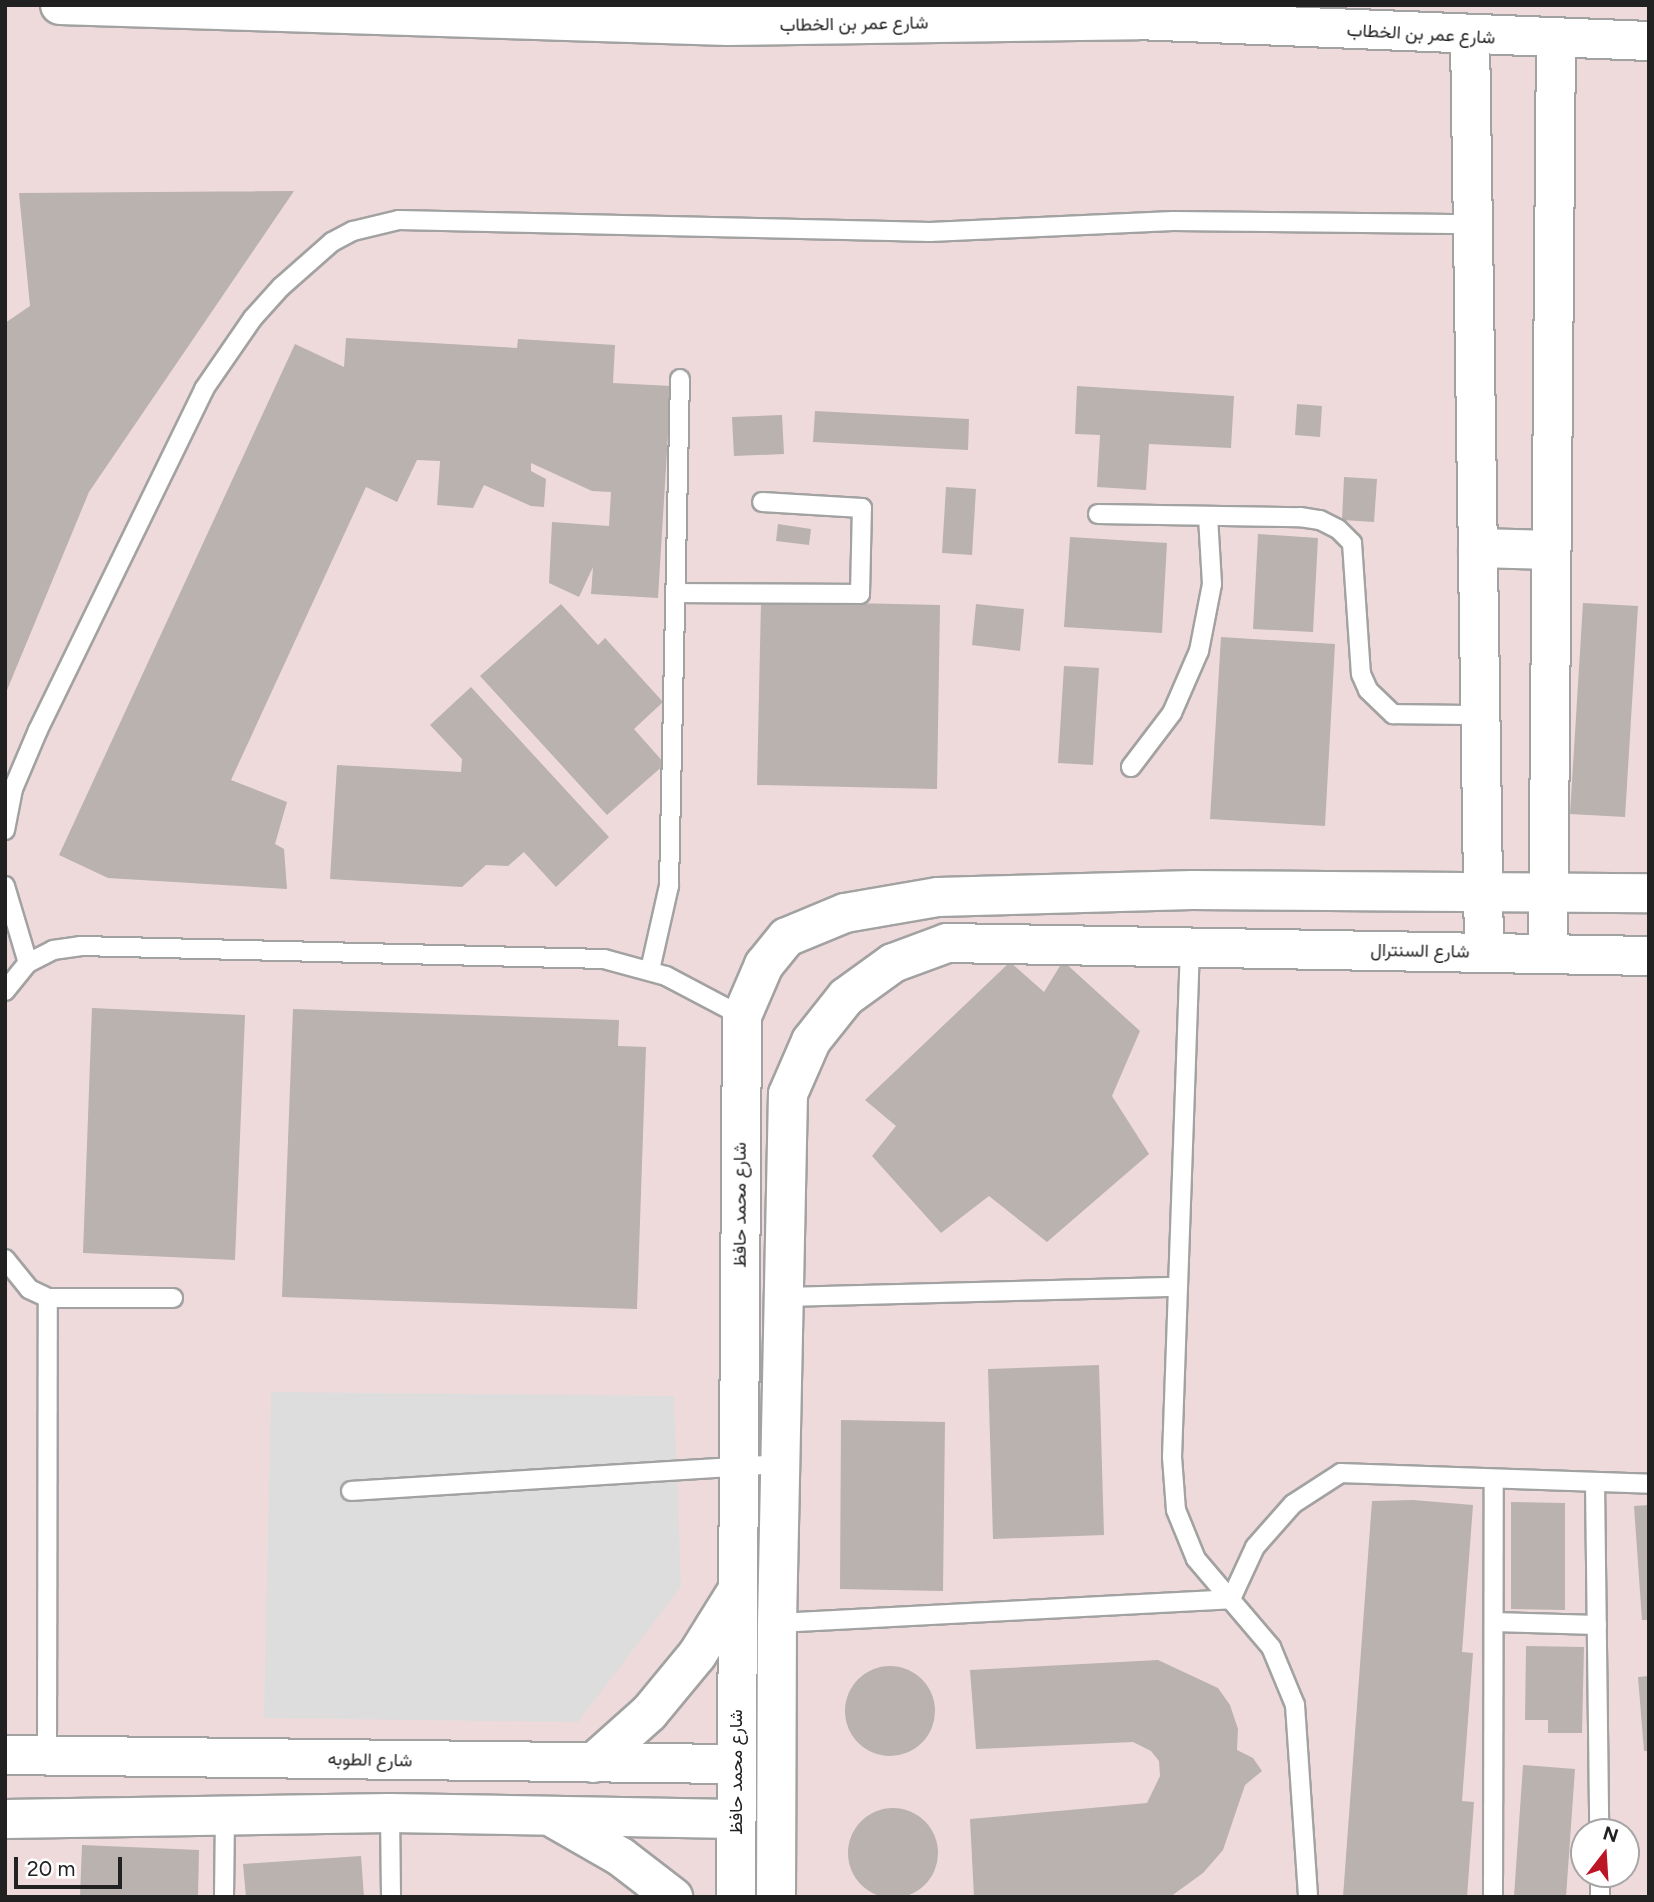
<!DOCTYPE html>
<html>
<head>
<meta charset="utf-8">
<style>
	body { margin:0 }
	#map { position:relative; width:1654px; height:1902px; overflow:hidden; background:#f0ede9; font-family:Figtree,Vazirmatn,sans-serif }
	div>[style] { position:absolute }
	[style*='--x'] { left:calc(var(--x)*1px); top:calc(var(--y)*1px); width:calc(var(--w)*1px); rotate:calc(var(--a)*1deg) }
	.commercial>* { inset:0; background:#efdadb }
	.parking>* { inset:0; background:#ddd }
	.building>* { inset:0; background:#b9b2ae }
	.round { border-radius:50% }
	.roads { filter:drop-shadow(2px 0 #a2a2a2) drop-shadow(-2px 0 #a2a2a2) drop-shadow(0 2px #a2a2a2) drop-shadow(0 -2px #a2a2a2) }
	.service>* { height:18px; margin:-9px; padding:0 9px; transform-origin:9px; border-radius:9px; background:#fff }
	.tertiary>* { height:38px; margin:-19px; padding:0 19px; transform-origin:19px; border-radius:19px; background:#fff }
	span { translate:-50% -50%; white-space:nowrap; text-align:center; line-height:1.15; -webkit-text-stroke:5px #fff; paint-order:stroke }
	.street-label { font-size:18px; color:#212121 }
	.frame { position:absolute; inset:0; border:7px solid #212121; pointer-events:none }
	.north { position:absolute; left:1570px; top:1818px; width:70px; height:70px; box-sizing:border-box; background:#fff; border:2px solid #a6a6a6; border-radius:50%; rotate:17deg; font-size:19px; font-weight:700; line-height:28px; text-align:center; color:#212121 }
	.north::after { content:''; display:block; margin:auto; width:24px; height:32px; background:#bc1624; clip-path:polygon(50% 0,100% 100%,50% 72%,0 100%) }
	.scale { position:absolute; left:14px; top:1857px; width:108px; height:32px; box-sizing:border-box; border:4px solid #212121; border-top:0; padding-left:9px; font-size:21px; line-height:24px; white-space:nowrap; color:#212121; -webkit-text-stroke:5px #fff; paint-order:stroke }
</style>
</head>
<body>
<div id="map">
	<div class="commercial">
		<div style="clip-path:polygon(evenodd,5px 5px,1649px 5px,1649px 1897px,5px 1897px,5px 5px,1584px 1832px,1626px 1832px,1626px 1874px,1584px 1874px,1584px 1832px)"></div>
	</div>
	<div class="parking">
		<div style="clip-path:polygon(271px 1392px,674px 1396px,681px 1587px,578px 1722px,264px 1718px)"></div>
	</div>
	<div class="building">
		<div style="clip-path:polygon(294px 191px,89px 492px,5px 695px,5px 323px,30px 306px,19px 193px)"></div>
		<div style="clip-path:polygon(346px 338px,517px 348px,518px 339px,615px 345px,613px 383px,671px 386px,658px 598px,591px 594px,593px 567px,579px 597px,549px 583px,552px 522px,609px 526px,611px 492px,592px 491px,531px 463px,531px 471px,546px 479px,544px 507px,531px 506px,484px 485px,473px 508px,437px 505px,440px 461px,417px 460px,397px 502px,366px 487px,231px 780px,287px 802px,275px 844px,284px 849px,287px 889px,108px 878px,59px 855px,295px 344px,344px 367px)"></div>
		<div style="clip-path:polygon(1077px 386px,1234px 396px,1231px 448px,1149px 444px,1146px 490px,1097px 487px,1100px 435px,1075px 434px)"></div>
		<div style="clip-path:polygon(1297px 404px,1322px 406px,1320px 437px,1295px 435px)"></div>
		<div style="clip-path:polygon(815px 411px,969px 419px,968px 450px,813px 442px)"></div>
		<div style="clip-path:polygon(782px 415px,784px 454px,734px 456px,732px 417px)"></div>
		<div style="clip-path:polygon(1344px 477px,1377px 479px,1374px 522px,1342px 520px)"></div>
		<div style="clip-path:polygon(946px 487px,976px 489px,972px 555px,942px 553px)"></div>
		<div style="clip-path:polygon(778px 524px,811px 529px,809px 545px,776px 541px)"></div>
		<div style="clip-path:polygon(1258px 534px,1318px 538px,1313px 632px,1253px 629px)"></div>
		<div style="clip-path:polygon(1070px 537px,1167px 543px,1162px 633px,1064px 627px)"></div>
		<div style="clip-path:polygon(761px 601px,940px 605px,937px 789px,757px 785px)"></div>
		<div style="clip-path:polygon(1583px 603px,1638px 606px,1625px 817px,1570px 814px)"></div>
		<div style="clip-path:polygon(561px 604px,598px 645px,605px 638px,663px 702px,634px 729px,665px 764px,607px 815px,480px 676px)"></div>
		<div style="clip-path:polygon(976px 604px,1024px 609px,1020px 651px,972px 645px)"></div>
		<div style="clip-path:polygon(1221px 637px,1335px 644px,1325px 826px,1210px 819px)"></div>
		<div style="clip-path:polygon(1064px 666px,1099px 668px,1093px 765px,1058px 763px)"></div>
		<div style="clip-path:polygon(471px 687px,609px 837px,556px 887px,524px 852px,508px 866px,486px 865px,462px 887px,330px 879px,337px 765px,461px 772px,462px 759px,430px 725px)"></div>
		<div style="clip-path:polygon(1063px 961px,1140px 1031px,1112px 1096px,1149px 1154px,1047px 1242px,989px 1196px,941px 1233px,872px 1156px,896px 1126px,865px 1100px,1010px 962px,1044px 992px)"></div>
		<div style="clip-path:polygon(92px 1008px,245px 1015px,235px 1260px,83px 1253px)"></div>
		<div style="clip-path:polygon(293px 1009px,619px 1020px,618px 1046px,646px 1047px,637px 1309px,282px 1297px)"></div>
		<div style="clip-path:polygon(1099px 1365px,1104px 1535px,993px 1539px,988px 1369px)"></div>
		<div style="clip-path:polygon(841px 1420px,945px 1422px,943px 1591px,840px 1589px)"></div>
		<div style="clip-path:polygon(1413px 1500px,1473px 1505px,1462px 1652px,1473px 1653px,1462px 1801px,1474px 1802px,1467px 1897px,1343px 1897px,1372px 1501px)"></div>
		<div style="clip-path:polygon(1511px 1502px,1565px 1503px,1565px 1610px,1511px 1609px)"></div>
		<div style="clip-path:polygon(1649px 1505px,1649px 1620px,1642px 1620px,1634px 1506px)"></div>
		<div style="clip-path:polygon(1526px 1646px,1584px 1647px,1582px 1733px,1548px 1733px,1548px 1720px,1525px 1720px)"></div>
		<div style="clip-path:polygon(1158px 1660px,1218px 1688px,1230px 1705px,1238px 1729px,1237px 1750px,1253px 1758px,1262px 1771px,1245px 1785px,1223px 1850px,1203px 1873px,1170px 1897px,974px 1897px,970px 1819px,1147px 1803px,1160px 1776px,1159px 1761px,1151px 1751px,1133px 1742px,976px 1749px,970px 1670px)"></div>
		<div class="round" style="left:845px;top:1666px;width:90px;height:90px"></div>
		<div style="clip-path:polygon(1649px 1676px,1649px 1751px,1644px 1751px,1638px 1677px)"></div>
		<div style="clip-path:polygon(1523px 1765px,1575px 1769px,1566px 1897px,1514px 1897px)"></div>
		<div class="round" style="left:848px;top:1808px;width:90px;height:90px"></div>
		<div style="clip-path:polygon(82px 1845px,199px 1850px,198px 1897px,80px 1897px)"></div>
		<div style="clip-path:polygon(361px 1856px,364px 1897px,246px 1897px,243px 1864px)"></div>
	</div>
	<div class="roads">
		<div class="service">
			<div style="--x:1098;--y:514;--w:202;--a:0.9"></div>
			<div style="--x:1300;--y:517;--w:20;--a:9"></div>
			<div style="--x:1320;--y:520;--w:20;--a:27"></div>
			<div style="--x:1338;--y:529;--w:20;--a:45"></div>
			<div style="--x:1352;--y:543;--w:131;--a:86.1"></div>
			<div style="--x:1361;--y:674;--w:17;--a:66"></div>
			<div style="--x:1368;--y:690;--w:35;--a:44"></div>
			<div style="--x:1393;--y:714;--w:88;--a:0.7"></div>
			<div style="--x:676;--y:593;--w:184;--a:0.3"></div>
			<div style="--x:860;--y:594;--w:86;--a:-88.7"></div>
			<div style="--x:862;--y:508;--w:100;--a:-176.6"></div>
			<div style="--x:1131;--y:767;--w:68;--a:-52.8"></div>
			<div style="--x:1172;--y:713;--w:68;--a:-66.5"></div>
			<div style="--x:1199;--y:651;--w:68;--a:-79"></div>
			<div style="--x:1212;--y:584;--w:68;--a:-93.4"></div>
			<div style="--x:5;--y:830;--w:42;--a:-79"></div>
			<div style="--x:13;--y:789;--w:64;--a:-67"></div>
			<div style="--x:38;--y:730;--w:379;--a:-64"></div>
			<div style="--x:204;--y:389;--w:86;--a:-55.4"></div>
			<div style="--x:253;--y:318;--w:42;--a:-47.9"></div>
			<div style="--x:281;--y:287;--w:68;--a:-41.4"></div>
			<div style="--x:332;--y:242;--w:24;--a:-28"></div>
			<div style="--x:353;--y:231;--w:47;--a:-13.4"></div>
			<div style="--x:399;--y:220;--w:531;--a:1.29"></div>
			<div style="--x:930;--y:232;--w:243;--a:-2.6"></div>
			<div style="--x:1173;--y:221;--w:300;--a:0.6"></div>
			<div style="--x:5;--y:886;--w:80;--a:73.4"></div>
			<div style="--x:1190;--y:947;--w:510;--a:92.02"></div>
			<div style="--x:1172;--y:1457;--w:53;--a:85.7"></div>
			<div style="--x:1176;--y:1510;--w:53;--a:67.8"></div>
			<div style="--x:1196;--y:1559;--w:116;--a:49.6"></div>
			<div style="--x:1271;--y:1647;--w:63;--a:67.5"></div>
			<div style="--x:1295;--y:1705;--w:192;--a:86.1"></div>
			<div style="--x:650;--y:970;--w:86;--a:-77.3"></div>
			<div style="--x:669;--y:886;--w:507;--a:-88.76"></div>
			<div style="--x:5;--y:991;--w:36;--a:-51"></div>
			<div style="--x:28;--y:963;--w:28;--a:-27"></div>
			<div style="--x:53;--y:950;--w:27;--a:-8"></div>
			<div style="--x:80;--y:946;--w:524;--a:1.42"></div>
			<div style="--x:604;--y:959;--w:64;--a:15.3"></div>
			<div style="--x:666;--y:976;--w:86;--a:27.8"></div>
			<div style="--x:5;--y:1259;--w:38;--a:51"></div>
			<div style="--x:29;--y:1289;--w:21;--a:25"></div>
			<div style="--x:48;--y:1298;--w:125;--a:0"></div>
			<div style="--x:784;--y:1297;--w:394;--a:-1.5"></div>
			<div style="--x:1595;--y:1482;--w:350;--a:89.3"></div>
			<div style="--x:351;--y:1491;--w:431;--a:-3.6"></div>
			<div style="--x:1494;--y:1622;--w:103;--a:1.7"></div>
			<div style="--x:777;--y:1623;--w:455;--a:-3"></div>
			<div style="--x:1231;--y:1599;--w:57;--a:-65.2"></div>
			<div style="--x:1255;--y:1547;--w:57;--a:-48.5"></div>
			<div style="--x:1293;--y:1504;--w:57;--a:-32.9"></div>
			<div style="--x:1341;--y:1473;--w:308;--a:2"></div>
			<div style="--x:47;--y:1755;--w:457;--a:-89.9"></div>
			<div style="--x:390;--y:1813;--w:84;--a:89.3"></div>
			<div style="--x:1600;--y:1874;--w:23;--a:90"></div>
			<div style="--x:224;--y:1897;--w:81;--a:-89.3"></div>
			<div style="--x:1493;--y:1897;--w:418;--a:-89.9"></div>
		</div>
		<div class="tertiary">
			<div style="--x:60;--y:5;--w:668;--a:1.8"></div>
			<div style="--x:728;--y:26;--w:409;--a:-0.8"></div>
			<div style="--x:1137;--y:20;--w:512;--a:2.35"></div>
			<div style="--x:1470;--y:37;--w:916;--a:89.12"></div>
			<div style="--x:1478;--y:548;--w:73;--a:1.6"></div>
			<div style="--x:1548;--y:954;--w:915;--a:-89.5"></div>
			<div style="--x:5;--y:1755;--w:731;--a:0.71"></div>
			<div style="--x:593;--y:1763;--w:75;--a:-41.8"></div>
			<div style="--x:649;--y:1713;--w:75;--a:-50.4"></div>
			<div style="--x:697;--y:1655;--w:75;--a:-58"></div>
			<div style="--x:5;--y:1819;--w:385;--a:-0.9"></div>
			<div style="--x:390;--y:1813;--w:345;--a:1"></div>
			<div style="--x:555;--y:1819;--w:76;--a:29.9"></div>
			<div style="--x:621;--y:1857;--w:66;--a:37.6"></div>
			<div style="--x:736;--y:1897;--w:881;--a:-89.61"></div>
			<div style="--x:742;--y:1016;--w:56;--a:-66.7"></div>
			<div style="--x:764;--y:965;--w:36;--a:-51"></div>
			<div style="--x:787;--y:937;--w:63;--a:-22.5"></div>
			<div style="--x:845;--y:913;--w:94;--a:-9.8"></div>
			<div style="--x:938;--y:897;--w:254;--a:-1.6"></div>
			<div style="--x:1192;--y:890;--w:457;--a:0.4"></div>
			<div style="--x:776;--y:1897;--w:274;--a:-89.8"></div>
			<div style="--x:777;--y:1623;--w:529;--a:-88.81"></div>
			<div style="--x:788;--y:1094;--w:58;--a:-66.5"></div>
			<div style="--x:811;--y:1041;--w:56;--a:-51.5"></div>
			<div style="--x:846;--y:997;--w:58;--a:-35.9"></div>
			<div style="--x:893;--y:963;--w:58;--a:-20.3"></div>
			<div style="--x:947;--y:943;--w:702;--a:1.06"></div>
		</div>
	</div>
	<div class="street-label">
		<span style="left:854px;top:24px;rotate:-1deg">شارع عمر بن الخطاب</span>
		<span style="left:1421px;top:34px;rotate:3deg">شارع عمر بن الخطاب</span>
		<span style="left:1420px;top:951px;rotate:1deg">شارع السنترال</span>
		<span style="left:740px;top:1205px;rotate:-90deg">شارع محمد حافظ</span>
		<span style="left:370px;top:1760px;rotate:1deg">شارع الطوبه</span>
		<span style="left:736px;top:1772px;rotate:-90deg">شارع محمد حافظ</span>
	</div>
	<div class="frame"></div>
	<div class="north">N</div>
	<div class="scale">20 m</div>
</div>
</body>
</html>
